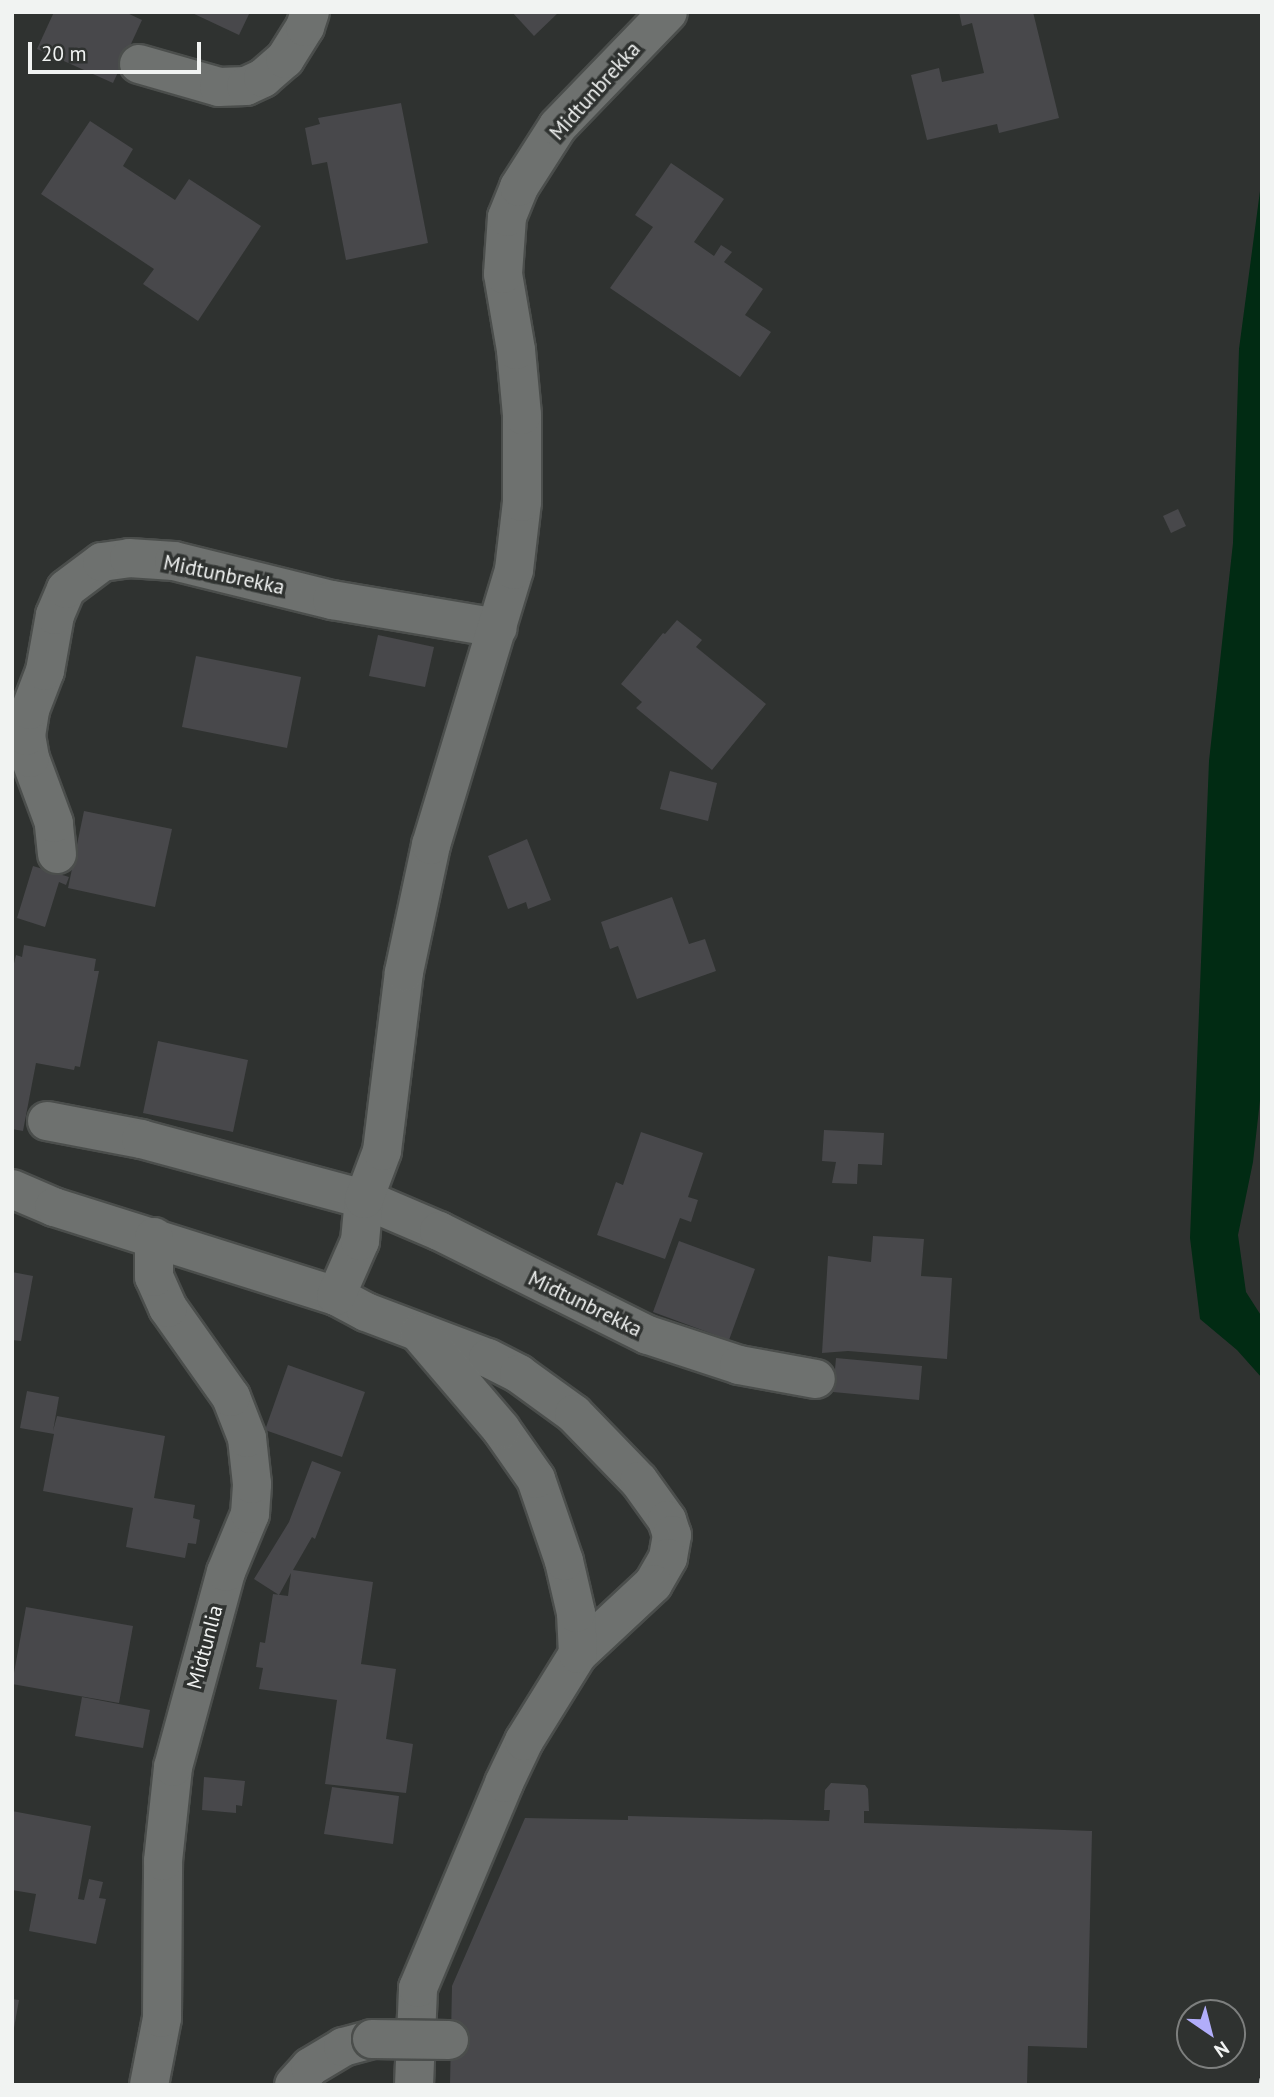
<!DOCTYPE html>
<html>
<head>
<meta charset="utf-8">
<style>
	body { margin:0 }
	#map { position:relative; width:1274px; height:2097px; overflow:hidden; background:#2f3230; font-family:"PT Sans",sans-serif }
	div>[style] { position:absolute }
	[style*='--x'] { left:calc(var(--x)*1px); top:calc(var(--y)*1px); width:calc(var(--w)*1px); rotate:calc(var(--a)*1deg) }
	.water>* { inset:0; background:#012b13 }
	.building>* { inset:0; background:#48484b }
	.roads { filter:drop-shadow(2px 0 #4b4e4c) drop-shadow(-2px 0 #4b4e4c) drop-shadow(0 2px #4b4e4c) drop-shadow(0 -2px #4b4e4c) }
	.minor>* { height:38px; margin:-19px; padding:0 19px; transform-origin:19px; border-radius:19px; background:#6e716f }
	.rail>* { height:5px; margin-top:-2.5px; transform-origin:0; background:repeating-linear-gradient(90deg,#d3d5d4 0 10px,transparent 0 15px) }
	.bridges { filter:drop-shadow(2px 0 #4b4e4c) drop-shadow(-2px 0 #4b4e4c) drop-shadow(0 2px #4b4e4c) drop-shadow(0 -2px #4b4e4c) }
	.minor-bridge>* { height:38px; margin:-19px; padding:0 19px; transform-origin:19px; border-radius:19px; background:#6e716f }
	span { translate:-50% -50%; white-space:nowrap; text-align:center; line-height:1.15; -webkit-text-stroke:7px #2f3230; paint-order:stroke }
	.street-label { font-size:21px; color:#f1f3f2 }
	.frame { position:absolute; inset:0; border:14px solid #f1f3f2; pointer-events:none }
	.north { position:absolute; left:1176px; top:1999px; width:70px; height:70px; box-sizing:border-box; background:#2f3230; border:2px solid #7d7f7e; border-radius:50%; rotate:145deg; font-size:19px; font-weight:700; line-height:28px; text-align:center; color:#f1f3f2 }
	.north::after { content:''; display:block; margin:auto; width:24px; height:32px; background:#b1adfa; clip-path:polygon(50% 0,100% 100%,50% 72%,0 100%) }
	.scale { position:absolute; left:28px; top:42px; width:173px; height:32px; box-sizing:border-box; border:4px solid #f1f3f2; border-top:0; padding-left:9px; font-size:21px; line-height:24px; white-space:nowrap; color:#f1f3f2; -webkit-text-stroke:5px #2f3230; paint-order:stroke }
</style>
</head>
<body>
<div id="map">
	<div class="water">
		<div style="clip-path:polygon(1262px 176px,1262px 1083px,1253px 1162px,1238px 1235px,1246px 1292px,1262px 1317px,1262px 1378px,1237px 1350px,1200px 1319px,1190px 1238px,1209px 761px,1233px 543px,1239px 349px)"></div>
	</div>
	<div class="building">
		<div style="clip-path:polygon(54px 12px,125px 12px,142px 20px,113px 83px,37px 49px)"></div>
		<div style="clip-path:polygon(190px 12px,250px 12px,239px 35px)"></div>
		<div style="clip-path:polygon(512px 12px,559px 12px,534px 36px)"></div>
		<div style="clip-path:polygon(959px 12px,1033px 12px,1059px 118px,999px 133px,997px 124px,927px 140px,911px 75px,939px 68px,942px 82px,984px 73px,972px 23px,962px 26px)"></div>
		<div style="clip-path:polygon(401px 103px,428px 243px,346px 260px,327px 162px,312px 165px,305px 128px,320px 124px,318px 118px)"></div>
		<div style="clip-path:polygon(90px 121px,133px 149px,123px 166px,175px 200px,189px 179px,261px 226px,198px 321px,143px 284px,154px 269px,41px 194px)"></div>
		<div style="clip-path:polygon(671px 163px,724px 199px,694px 242px,714px 256px,721px 245px,732px 252px,724px 262px,763px 289px,745px 315px,771px 332px,740px 377px,610px 288px,653px 227px,635px 215px)"></div>
		<div style="clip-path:polygon(1178px 509px,1186px 526px,1171px 533px,1163px 516px)"></div>
		<div style="clip-path:polygon(677px 620px,702px 640px,696px 647px,766px 704px,712px 770px,636px 708px,642px 702px,621px 684px,663px 633px,665px 634px)"></div>
		<div style="clip-path:polygon(378px 635px,434px 647px,425px 687px,369px 676px)"></div>
		<div style="clip-path:polygon(196px 656px,301px 677px,287px 748px,182px 727px)"></div>
		<div style="clip-path:polygon(670px 771px,717px 783px,708px 821px,660px 809px)"></div>
		<div style="clip-path:polygon(84px 811px,172px 829px,155px 907px,68px 888px)"></div>
		<div style="clip-path:polygon(527px 839px,551px 900px,528px 909px,526px 902px,508px 909px,488px 856px)"></div>
		<div style="clip-path:polygon(33px 866px,69px 877px,66px 885px,59px 882px,45px 927px,17px 918px)"></div>
		<div style="clip-path:polygon(672px 897px,689px 944px,705px 939px,716px 971px,637px 999px,618px 946px,610px 949px,601px 922px)"></div>
		<div style="clip-path:polygon(24px 945px,96px 959px,94px 971px,99px 971px,80px 1067px,75px 1066px,74px 1070px,36px 1063px,23px 1131px,12px 1129px,12px 972px,16px 955px,22px 957px)"></div>
		<div style="clip-path:polygon(158px 1041px,248px 1060px,233px 1132px,143px 1113px)"></div>
		<div style="clip-path:polygon(824px 1130px,884px 1133px,882px 1165px,858px 1164px,857px 1184px,832px 1183px,836px 1162px,822px 1161px)"></div>
		<div style="clip-path:polygon(641px 1132px,703px 1153px,688px 1197px,698px 1200px,691px 1222px,680px 1218px,665px 1259px,597px 1235px,616px 1182px,623px 1185px)"></div>
		<div style="clip-path:polygon(873px 1236px,924px 1239px,921px 1276px,952px 1278px,947px 1359px,848px 1351px,822px 1353px,828px 1256px,871px 1262px)"></div>
		<div style="clip-path:polygon(679px 1241px,755px 1269px,729px 1340px,653px 1312px)"></div>
		<div style="clip-path:polygon(12px 1272px,33px 1276px,21px 1341px,12px 1340px)"></div>
		<div style="clip-path:polygon(836px 1358px,922px 1366px,919px 1400px,833px 1392px)"></div>
		<div style="clip-path:polygon(288px 1365px,365px 1392px,342px 1457px,265px 1430px)"></div>
		<div style="clip-path:polygon(27px 1391px,59px 1397px,53px 1431px,57px 1416px,165px 1436px,154px 1498px,195px 1505px,193px 1518px,200px 1520px,196px 1544px,188px 1543px,185px 1558px,126px 1547px,133px 1508px,43px 1491px,54px 1434px,20px 1428px)"></div>
		<div style="clip-path:polygon(312px 1461px,341px 1472px,315px 1539px,312px 1537px,293px 1570px,373px 1582px,361px 1664px,396px 1669px,386px 1739px,413px 1744px,406px 1793px,325px 1784px,337px 1700px,259px 1689px,263px 1668px,256px 1667px,260px 1642px,265px 1643px,273px 1594px,288px 1596px,291px 1573px,279px 1595px,254px 1579px,289px 1522px)"></div>
		<div style="clip-path:polygon(26px 1607px,133px 1626px,119px 1703px,12px 1684px)"></div>
		<div style="clip-path:polygon(82px 1697px,150px 1710px,143px 1748px,75px 1736px)"></div>
		<div style="clip-path:polygon(204px 1777px,245px 1781px,242px 1806px,236px 1805px,236px 1813px,202px 1810px)"></div>
		<div style="clip-path:polygon(831px 1783px,865px 1785px,868px 1789px,869px 1811px,864px 1811px,864px 1823px,1092px 1831px,1087px 2048px,1028px 2046px,1027px 2085px,450px 2085px,452px 1986px,525px 1818px,628px 1820px,628px 1816px,829px 1821px,830px 1810px,824px 1810px,825px 1790px)"></div>
		<div style="clip-path:polygon(332px 1787px,399px 1796px,393px 1844px,324px 1834px)"></div>
		<div style="clip-path:polygon(12px 1811px,91px 1826px,78px 1899px,84px 1900px,89px 1879px,103px 1882px,99px 1898px,106px 1899px,96px 1944px,29px 1931px,36px 1894px,12px 1890px)"></div>
		<div style="clip-path:polygon(12px 1999px,19px 2000px,14px 2028px,12px 2027px)"></div>
	</div>
	<div class="roads">
		<div class="minor">
			<div style="--x:139;--y:64;--w:83;--a:16"></div>
			<div style="--x:219;--y:87;--w:27;--a:-2"></div>
			<div style="--x:246;--y:86;--w:19;--a:-25"></div>
			<div style="--x:263;--y:78;--w:29;--a:-41"></div>
			<div style="--x:285;--y:59;--w:38;--a:-58"></div>
			<div style="--x:305;--y:27;--w:16;--a:-72"></div>
			<div style="--x:57;--y:854;--w:31;--a:-96"></div>
			<div style="--x:54;--y:823;--w:69;--a:-110.3"></div>
			<div style="--x:30;--y:758;--w:22;--a:-100"></div>
			<div style="--x:26;--y:736;--w:26;--a:-81"></div>
			<div style="--x:30;--y:710;--w:42;--a:-69"></div>
			<div style="--x:45;--y:671;--w:57;--a:-79.9"></div>
			<div style="--x:55;--y:615;--w:28;--a:-67"></div>
			<div style="--x:66;--y:589;--w:45;--a:-36.9"></div>
			<div style="--x:102;--y:562;--w:27;--a:-8"></div>
			<div style="--x:129;--y:558;--w:45;--a:3.8"></div>
			<div style="--x:174;--y:561;--w:163;--a:13.9"></div>
			<div style="--x:332;--y:600;--w:168;--a:9.6"></div>
			<div style="--x:47;--y:1121;--w:96;--a:10.8"></div>
			<div style="--x:141;--y:1139;--w:231;--a:15.1"></div>
			<div style="--x:364;--y:1199;--w:82;--a:23.1"></div>
			<div style="--x:439;--y:1231;--w:233;--a:26.5"></div>
			<div style="--x:648;--y:1335;--w:96;--a:18.2"></div>
			<div style="--x:739;--y:1365;--w:78;--a:10.3"></div>
			<div style="--x:12;--y:1189;--w:46;--a:23.2"></div>
			<div style="--x:54;--y:1207;--w:296;--a:17.5"></div>
			<div style="--x:336;--y:1296;--w:34;--a:28"></div>
			<div style="--x:366;--y:1312;--w:130;--a:20.7"></div>
			<div style="--x:488;--y:1358;--w:35;--a:27"></div>
			<div style="--x:519;--y:1374;--w:68;--a:36"></div>
			<div style="--x:574;--y:1414;--w:93;--a:45.9"></div>
			<div style="--x:639;--y:1481;--w:48;--a:54.3"></div>
			<div style="--x:667;--y:1520;--w:16;--a:72"></div>
			<div style="--x:672;--y:1535;--w:23;--a:100"></div>
			<div style="--x:668;--y:1558;--w:30;--a:120"></div>
			<div style="--x:653;--y:1584;--w:103;--a:137"></div>
			<div style="--x:336;--y:1296;--w:60;--a:-66.4"></div>
			<div style="--x:360;--y:1241;--w:42;--a:-84.6"></div>
			<div style="--x:364;--y:1199;--w:51;--a:-69.4"></div>
			<div style="--x:382;--y:1151;--w:180;--a:-83"></div>
			<div style="--x:404;--y:972;--w:130;--a:-78"></div>
			<div style="--x:431;--y:845;--w:287;--a:-73.2"></div>
			<div style="--x:514;--y:570;--w:68;--a:-83.3"></div>
			<div style="--x:522;--y:502;--w:87;--a:-90"></div>
			<div style="--x:522;--y:415;--w:65;--a:-95.3"></div>
			<div style="--x:516;--y:350;--w:77;--a:-99.7"></div>
			<div style="--x:503;--y:274;--w:57;--a:-86"></div>
			<div style="--x:507;--y:217;--w:32;--a:-68"></div>
			<div style="--x:519;--y:187;--w:72;--a:-57.4"></div>
			<div style="--x:558;--y:126;--w:158;--a:-46"></div>
			<div style="--x:149;--y:2085;--w:68;--a:-79"></div>
			<div style="--x:162;--y:2018;--w:157;--a:-89.6"></div>
			<div style="--x:163;--y:1861;--w:95;--a:-83.9"></div>
			<div style="--x:173;--y:1767;--w:202;--a:-74.8"></div>
			<div style="--x:226;--y:1572;--w:63;--a:-67.5"></div>
			<div style="--x:250;--y:1514;--w:30;--a:-86"></div>
			<div style="--x:252;--y:1484;--w:46;--a:-96.2"></div>
			<div style="--x:247;--y:1438;--w:44;--a:-111.3"></div>
			<div style="--x:231;--y:1397;--w:109;--a:-125.3"></div>
			<div style="--x:168;--y:1308;--w:34;--a:-114"></div>
			<div style="--x:154;--y:1277;--w:40;--a:-90"></div>
			<div style="--x:294;--y:2085;--w:24;--a:-48"></div>
			<div style="--x:310;--y:2067;--w:39;--a:-31"></div>
			<div style="--x:343;--y:2047;--w:30;--a:-15"></div>
			<div style="--x:414;--y:2085;--w:97;--a:-87.6"></div>
			<div style="--x:418;--y:1988;--w:222;--a:-67.2"></div>
			<div style="--x:504;--y:1783;--w:47;--a:-64.5"></div>
			<div style="--x:524;--y:1741;--w:102;--a:-58.2"></div>
			<div style="--x:578;--y:1654;--w:41;--a:-92.8"></div>
			<div style="--x:576;--y:1613;--w:53;--a:-103"></div>
			<div style="--x:564;--y:1561;--w:87;--a:-108.9"></div>
			<div style="--x:536;--y:1479;--w:61;--a:-125"></div>
			<div style="--x:501;--y:1429;--w:126;--a:-130.5"></div>
		</div>
	</div>
	<div class="rail">
		<div style="--x:1261;--y:2085;--w:7;--a:-82"></div>
	</div>
	<div class="bridges">
		<div class="minor-bridge">
			<div style="--x:372;--y:2039;--w:77;--a:0.7"></div>
		</div>
	</div>
	<div class="street-label">
		<span style="left:595px;top:91px;rotate:-48deg">Midtunbrekka</span>
		<span style="left:224px;top:575px;rotate:12deg">Midtunbrekka</span>
		<span style="left:585px;top:1304px;rotate:26deg">Midtunbrekka</span>
		<span style="left:205px;top:1647px;rotate:-75deg">Midtunlia</span>
	</div>
	<div class="frame"></div>
	<div class="north">N</div>
	<div class="scale">20 m</div>
</div>
</body>
</html>
